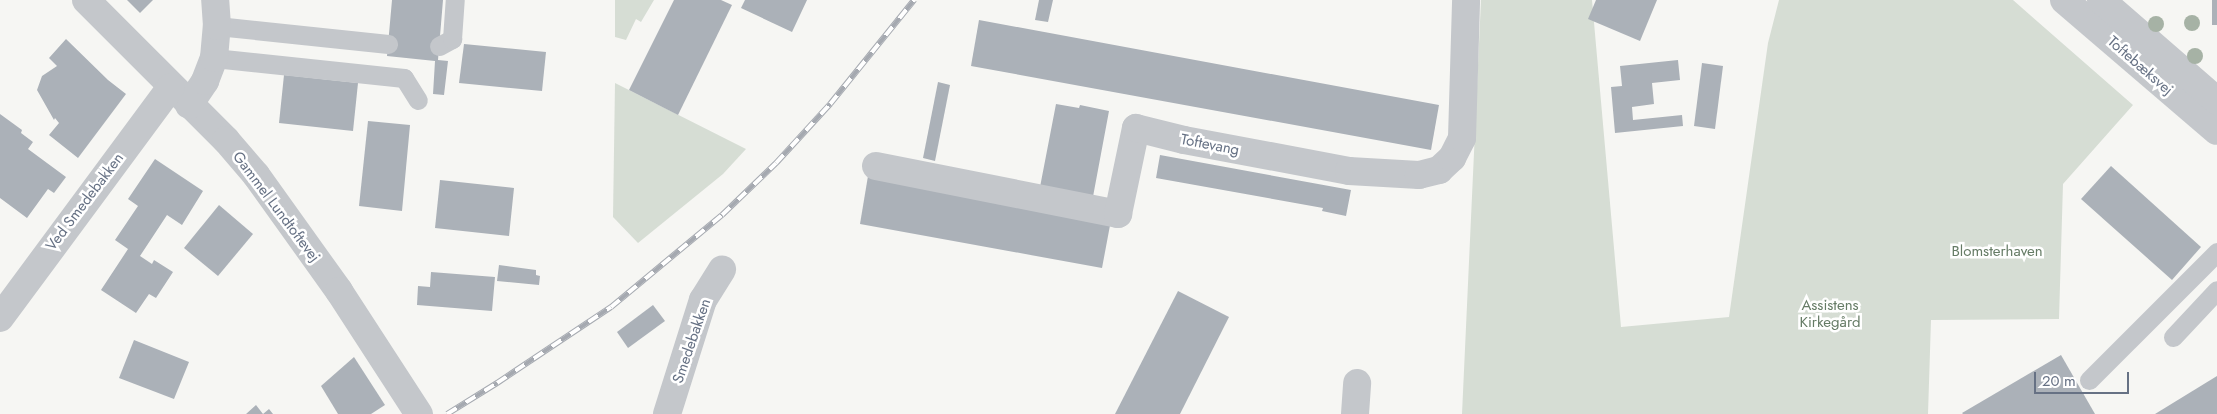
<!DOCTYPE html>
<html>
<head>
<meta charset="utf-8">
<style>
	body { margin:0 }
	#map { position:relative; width:2217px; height:414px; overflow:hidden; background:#f6f6f3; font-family:Jost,sans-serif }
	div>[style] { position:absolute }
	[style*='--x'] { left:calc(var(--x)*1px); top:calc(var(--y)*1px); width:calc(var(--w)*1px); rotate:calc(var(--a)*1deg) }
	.green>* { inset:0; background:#d6ddd4 }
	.building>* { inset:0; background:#abb1b8 }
	.service>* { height:19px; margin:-9.5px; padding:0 9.5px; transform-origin:9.5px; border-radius:9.5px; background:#c4c7cb }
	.minor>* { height:28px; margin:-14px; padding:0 14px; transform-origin:14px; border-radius:14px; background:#c4c7cb }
	.tertiary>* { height:28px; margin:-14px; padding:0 14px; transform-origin:14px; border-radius:14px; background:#c4c7cb }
	.rail>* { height:5.5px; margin-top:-2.75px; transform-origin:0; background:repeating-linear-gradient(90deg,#fff 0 11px,#a5a9b0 0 22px); box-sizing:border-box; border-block:1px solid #a5a9b0 }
	.trees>* { width:16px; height:16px; margin:-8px; border-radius:50%; background:#a6b2a5 }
	span { translate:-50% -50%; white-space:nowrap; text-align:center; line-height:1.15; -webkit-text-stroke:5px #fff; paint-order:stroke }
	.street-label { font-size:15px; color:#667184 }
	.park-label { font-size:15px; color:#657b65 }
	.scale { position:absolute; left:2034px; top:372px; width:95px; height:22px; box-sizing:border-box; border:2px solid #667184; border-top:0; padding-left:6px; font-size:15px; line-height:18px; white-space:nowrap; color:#667184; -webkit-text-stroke:4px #fff; paint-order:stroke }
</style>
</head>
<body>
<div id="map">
	<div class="green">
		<div style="clip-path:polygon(615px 0,654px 0,641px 22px,636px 19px,626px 40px,615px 37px)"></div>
		<div style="clip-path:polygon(1481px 0,1592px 0,1621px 327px,1729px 317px,1768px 43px,1779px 0,2013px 0,2133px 105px,2063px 184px,2059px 319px,1931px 320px,1928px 414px,1462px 414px)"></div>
		<div style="clip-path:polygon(615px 83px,746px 149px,723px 174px,638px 243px,613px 217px)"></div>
	</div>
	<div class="building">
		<div style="clip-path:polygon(127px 0,153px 0,140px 13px)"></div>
		<div style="clip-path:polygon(392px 0,443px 0,438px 60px,448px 61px,444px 95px,433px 94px,435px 61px,387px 56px)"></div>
		<div style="clip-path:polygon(674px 0,721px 0,732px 5px,678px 115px,629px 90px)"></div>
		<div style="clip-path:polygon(745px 0,807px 0,792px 32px,741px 8px)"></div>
		<div style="clip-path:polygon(1039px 0,1053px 0,1048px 22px,1035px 20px)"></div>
		<div style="clip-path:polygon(1596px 0,1657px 0,1640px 41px,1588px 19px)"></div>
		<div style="clip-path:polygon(2212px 0,2217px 0,2217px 25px,2212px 25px)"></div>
		<div style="clip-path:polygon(979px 20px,1439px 105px,1431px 150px,971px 66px)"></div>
		<div style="clip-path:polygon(66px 39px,108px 80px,126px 94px,78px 158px,49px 135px,59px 123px,55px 118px,54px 120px,37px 90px,42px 76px,57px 66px,49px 58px)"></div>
		<div style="clip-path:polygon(464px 44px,546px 52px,542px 91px,459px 83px)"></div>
		<div style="clip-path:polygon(1678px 60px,1680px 80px,1652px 83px,1654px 104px,1632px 107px,1633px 120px,1682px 115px,1683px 126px,1615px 133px,1611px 87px,1622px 86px,1620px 66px)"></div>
		<div style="clip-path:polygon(1702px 63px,1723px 66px,1715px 129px,1694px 126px)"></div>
		<div style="clip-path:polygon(284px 75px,358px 83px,353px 131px,279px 123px)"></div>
		<div style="clip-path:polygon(938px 82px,950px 85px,935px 161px,923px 158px)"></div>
		<div style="clip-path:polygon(1056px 104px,1079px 108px,1080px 105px,1109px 111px,1092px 202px,1040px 187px)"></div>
		<div style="clip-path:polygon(0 114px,22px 130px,21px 133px,33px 142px,28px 149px,66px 177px,54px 193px,48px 189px,27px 218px,0 198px)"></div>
		<div style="clip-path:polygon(368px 121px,410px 125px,402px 211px,359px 206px)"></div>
		<div style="clip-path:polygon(1160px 155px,1351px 190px,1346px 216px,1322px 211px,1323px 208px,1156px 178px)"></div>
		<div style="clip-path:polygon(155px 159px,203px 191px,182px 225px,167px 215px,140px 256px,152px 264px,154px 260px,173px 272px,156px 298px,149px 294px,136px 313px,101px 290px,128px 249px,115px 240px,138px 206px,128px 199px)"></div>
		<div style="clip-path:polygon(2111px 166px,2201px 247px,2172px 280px,2081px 199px)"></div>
		<div style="clip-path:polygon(868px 176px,1111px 220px,1102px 268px,860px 224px)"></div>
		<div style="clip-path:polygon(440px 180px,514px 188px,509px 236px,435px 228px)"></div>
		<div style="clip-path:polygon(219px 205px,253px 234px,218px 276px,184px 248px)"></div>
		<div style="clip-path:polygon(499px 265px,536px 270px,536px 275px,540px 276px,539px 285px,497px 281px)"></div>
		<div style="clip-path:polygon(431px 272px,495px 277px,492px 311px,417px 305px,418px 286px,430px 287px)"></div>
		<div style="clip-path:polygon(1178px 291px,1229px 317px,1180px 414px,1115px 414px)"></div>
		<div style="clip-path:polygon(653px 305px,665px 321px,628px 348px,617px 332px)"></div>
		<div style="clip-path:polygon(134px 340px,189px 362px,174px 399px,119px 378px)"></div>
		<div style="clip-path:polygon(2061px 355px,2095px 414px,1963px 414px,1962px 413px)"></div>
		<div style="clip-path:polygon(354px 357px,385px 405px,371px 414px,338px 414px,321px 386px)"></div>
		<div style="clip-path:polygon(2217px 376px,2217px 414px,2155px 414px)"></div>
		<div style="clip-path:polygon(256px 405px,263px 414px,269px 409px,273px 414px,246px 414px)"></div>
	</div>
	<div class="service">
		<div style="--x:217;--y:26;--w:172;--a:6"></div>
		<div style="--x:439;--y:46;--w:15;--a:-28"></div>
		<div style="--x:452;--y:39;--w:39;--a:-86"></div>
		<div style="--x:214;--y:58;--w:191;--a:6"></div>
		<div style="--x:404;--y:78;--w:26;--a:58"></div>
		<div style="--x:2173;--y:337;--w:64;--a:-46.9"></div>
		<div style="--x:2089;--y:380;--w:181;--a:-45"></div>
	</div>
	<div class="minor">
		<div style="--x:86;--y:0;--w:198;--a:45"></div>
		<div style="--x:226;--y:140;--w:46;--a:49.4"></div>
		<div style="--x:256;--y:175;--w:143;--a:54.4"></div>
		<div style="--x:339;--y:291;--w:147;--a:57"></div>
		<div style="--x:189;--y:105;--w:29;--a:-56"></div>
		<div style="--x:205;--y:81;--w:25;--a:-69"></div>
		<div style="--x:214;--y:58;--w:32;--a:-85"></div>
		<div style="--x:217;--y:26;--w:26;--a:-94"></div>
		<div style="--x:876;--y:166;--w:247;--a:11.2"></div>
		<div style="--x:1118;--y:214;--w:88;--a:-78.2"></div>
		<div style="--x:1136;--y:128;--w:49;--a:14"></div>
		<div style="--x:1184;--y:140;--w:168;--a:10.6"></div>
		<div style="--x:1349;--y:171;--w:70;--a:3.3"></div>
		<div style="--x:1419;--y:175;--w:21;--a:-14"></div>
		<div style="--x:1439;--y:170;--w:18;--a:-43"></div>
		<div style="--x:1452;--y:158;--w:22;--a:-63"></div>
		<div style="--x:1462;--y:138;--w:138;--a:-88.3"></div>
		<div style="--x:0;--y:318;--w:287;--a:-53.5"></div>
		<div style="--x:667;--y:414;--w:120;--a:-72.5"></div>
		<div style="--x:703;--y:300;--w:36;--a:-58"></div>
		<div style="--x:1355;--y:414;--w:31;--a:-86"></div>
	</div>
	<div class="tertiary">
		<div style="--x:2064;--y:0;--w:201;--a:40.6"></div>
		<div style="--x:2101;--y:0;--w:154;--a:41"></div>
	</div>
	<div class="rail">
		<div style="--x:447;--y:414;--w:59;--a:-31.8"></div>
		<div style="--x:497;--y:383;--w:137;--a:-33.7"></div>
		<div style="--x:611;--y:307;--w:144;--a:-39.7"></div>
		<div style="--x:722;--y:215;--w:75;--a:-43.9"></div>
		<div style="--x:776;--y:163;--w:80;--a:-47.5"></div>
		<div style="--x:830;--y:104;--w:134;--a:-51.1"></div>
	</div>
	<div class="trees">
		<div style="left:2192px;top:23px"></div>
		<div style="left:2156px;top:24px"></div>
		<div style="left:2195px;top:56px"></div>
	</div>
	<div class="street-label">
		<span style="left:2140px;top:66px;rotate:41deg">Toftebæksvej</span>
		<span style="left:1210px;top:145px;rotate:11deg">Toftevang</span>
		<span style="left:85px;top:202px;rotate:-53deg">Ved Smedebakken</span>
		<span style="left:276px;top:207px;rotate:53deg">Gammel Lundtoftevej</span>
		<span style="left:692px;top:341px;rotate:-71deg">Smedebakken</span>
	</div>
	<div class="park-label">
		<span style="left:1997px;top:252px">Blomsterhaven</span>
		<span style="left:1830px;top:314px">Assistens<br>Kirkegård</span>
	</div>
	<div class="scale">20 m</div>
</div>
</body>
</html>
